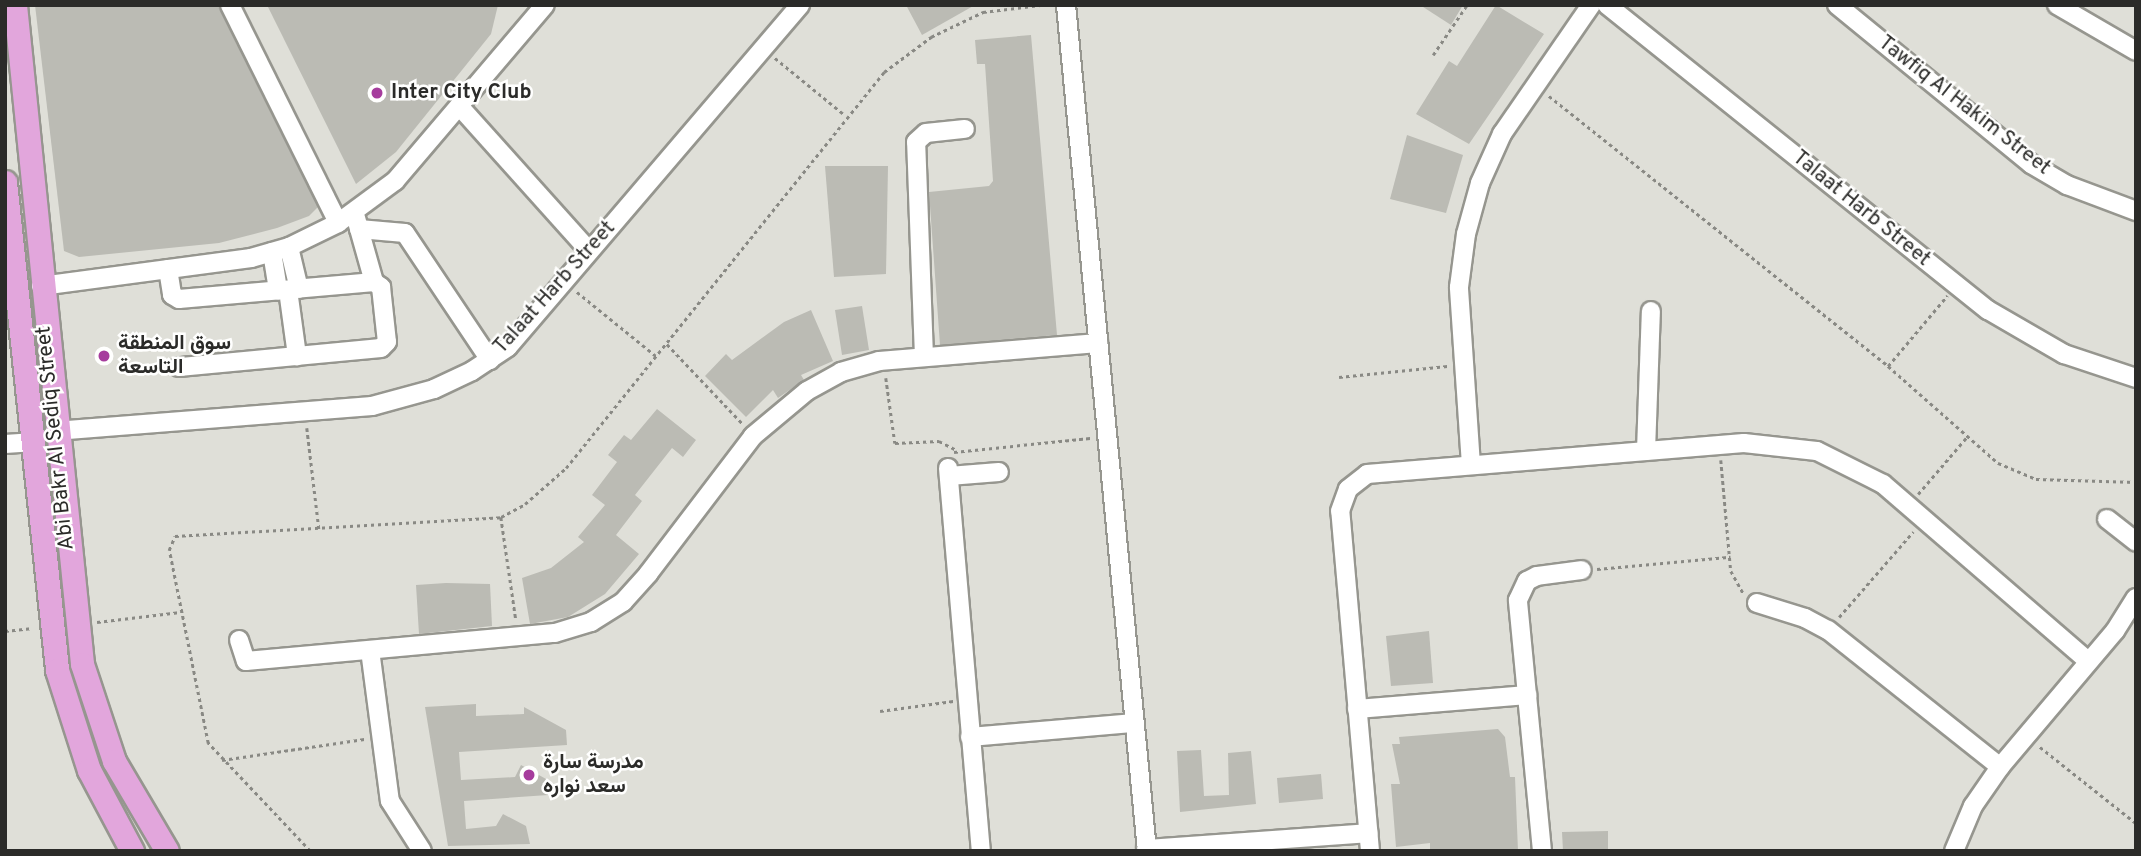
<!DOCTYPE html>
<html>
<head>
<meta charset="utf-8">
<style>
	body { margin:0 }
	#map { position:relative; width:2141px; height:856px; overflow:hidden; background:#dfdfd8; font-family:Overpass,Vazirmatn,sans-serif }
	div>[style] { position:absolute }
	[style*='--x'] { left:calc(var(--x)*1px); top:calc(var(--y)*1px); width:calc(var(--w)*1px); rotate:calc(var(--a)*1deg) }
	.building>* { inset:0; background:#bbbbb4 }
	.path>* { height:2.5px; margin-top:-1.25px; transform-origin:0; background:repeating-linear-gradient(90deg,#898984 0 3.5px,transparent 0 7px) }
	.roads { filter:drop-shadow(2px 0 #96968f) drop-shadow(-2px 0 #96968f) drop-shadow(0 2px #96968f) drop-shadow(0 -2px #96968f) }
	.minor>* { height:18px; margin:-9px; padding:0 9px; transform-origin:9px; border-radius:9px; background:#fff }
	.major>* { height:23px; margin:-11.5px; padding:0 11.5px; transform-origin:11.5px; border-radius:11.5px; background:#e2a6dc }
	.dots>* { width:19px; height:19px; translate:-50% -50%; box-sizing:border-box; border:4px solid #fffffe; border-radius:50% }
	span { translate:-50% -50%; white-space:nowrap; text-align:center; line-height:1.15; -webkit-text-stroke:5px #fffffe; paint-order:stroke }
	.poi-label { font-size:21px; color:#2b2b29; font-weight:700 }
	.left { translate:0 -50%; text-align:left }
	.street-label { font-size:21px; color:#2b2b29 }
	.frame { position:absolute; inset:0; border:7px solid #2b2b29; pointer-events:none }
</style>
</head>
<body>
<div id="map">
	<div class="building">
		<div style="clip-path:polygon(35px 5px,218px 5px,318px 207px,309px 216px,277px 228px,219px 243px,79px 257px,64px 251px)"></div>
		<div style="clip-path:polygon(267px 5px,498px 5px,491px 34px,396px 152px,356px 184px)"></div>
		<div style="clip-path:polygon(906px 5px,975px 5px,922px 35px)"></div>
		<div style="clip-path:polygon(1420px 5px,1463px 5px,1451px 25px)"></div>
		<div style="clip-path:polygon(1496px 5px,1544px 34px,1469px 144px,1416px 114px,1449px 61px,1457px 66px)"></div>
		<div style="clip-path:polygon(1031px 35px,1057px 335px,940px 345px,929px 192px,989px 186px,993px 181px,985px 64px,977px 64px,975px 40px)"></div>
		<div style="clip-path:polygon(1407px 135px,1463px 155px,1446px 213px,1390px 199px)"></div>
		<div style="clip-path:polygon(825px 166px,888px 166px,886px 274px,834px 277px)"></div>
		<div style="clip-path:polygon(862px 306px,869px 350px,842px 355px,835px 310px)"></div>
		<div style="clip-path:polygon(811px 310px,833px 361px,801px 375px,804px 380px,778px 398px,773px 390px,746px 417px,705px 376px,726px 354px,732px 360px,784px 322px)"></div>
		<div style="clip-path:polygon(657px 409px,696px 440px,683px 457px,672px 448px,635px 495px,642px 501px,616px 535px,639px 554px,605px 594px,568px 617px,530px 624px,522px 578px,551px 568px,584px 542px,578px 537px,605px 505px,592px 495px,617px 462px,608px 455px,624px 435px,631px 440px)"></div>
		<div style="clip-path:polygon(446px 583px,490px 584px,492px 626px,419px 634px,416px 585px)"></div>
		<div style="clip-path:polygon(1429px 631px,1433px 683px,1391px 686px,1386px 636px)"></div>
		<div style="clip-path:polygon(476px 704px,476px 716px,524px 714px,524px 707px,566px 730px,567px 745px,459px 752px,461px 780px,515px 777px,521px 765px,546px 779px,548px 795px,464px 801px,466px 829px,496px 826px,503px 814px,526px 826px,530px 844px,448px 846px,425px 707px)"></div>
		<div style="clip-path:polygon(1498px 729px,1505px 737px,1510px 777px,1515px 777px,1518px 851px,1430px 851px,1430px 843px,1396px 847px,1391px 784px,1400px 784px,1392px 744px,1400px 744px,1399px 737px)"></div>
		<div style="clip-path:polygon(1201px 750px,1204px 796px,1229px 795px,1228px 753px,1251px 751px,1256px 804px,1180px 812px,1177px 751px)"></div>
		<div style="clip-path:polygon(1321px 774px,1323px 799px,1279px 803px,1277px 778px)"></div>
		<div style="clip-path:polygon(1608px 831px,1608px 851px,1563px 851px,1562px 832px)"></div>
	</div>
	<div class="path">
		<div style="--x:1433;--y:55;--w:60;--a:-55.8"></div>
		<div style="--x:775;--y:58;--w:90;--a:39.2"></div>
		<div style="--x:1549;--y:96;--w:433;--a:38.5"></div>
		<div style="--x:1888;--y:366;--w:147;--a:41.4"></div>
		<div style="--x:1998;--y:463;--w:41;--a:22.8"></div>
		<div style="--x:2036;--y:479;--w:100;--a:1.7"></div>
		<div style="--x:577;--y:292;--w:102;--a:39"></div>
		<div style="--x:667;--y:344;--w:109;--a:46.5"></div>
		<div style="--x:1888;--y:366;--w:92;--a:-49.9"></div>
		<div style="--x:1339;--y:377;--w:109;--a:-5.8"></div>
		<div style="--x:886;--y:378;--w:66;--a:82.1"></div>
		<div style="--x:895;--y:443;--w:44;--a:-2.6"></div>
		<div style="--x:939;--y:441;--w:20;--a:27"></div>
		<div style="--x:307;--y:428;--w:102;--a:83.2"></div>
		<div style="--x:954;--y:452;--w:137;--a:-5.9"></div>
		<div style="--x:1721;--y:460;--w:111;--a:84.9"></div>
		<div style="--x:1731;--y:571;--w:25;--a:61"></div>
		<div style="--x:1918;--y:494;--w:74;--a:-49.4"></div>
		<div style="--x:501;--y:517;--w:104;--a:81.7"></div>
		<div style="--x:1597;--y:569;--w:134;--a:-5.2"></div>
		<div style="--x:1839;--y:617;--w:113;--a:-49"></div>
		<div style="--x:97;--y:622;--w:84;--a:-6.9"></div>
		<div style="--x:5;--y:631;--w:28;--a:-6"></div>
		<div style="--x:880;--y:711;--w:74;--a:-7.8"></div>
		<div style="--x:2040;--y:747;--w:122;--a:38.4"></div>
		<div style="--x:222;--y:760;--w:144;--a:-8.4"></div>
		<div style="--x:310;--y:851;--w:149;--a:-133.4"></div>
		<div style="--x:208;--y:743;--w:197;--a:-101.4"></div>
		<div style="--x:169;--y:550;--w:15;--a:-67"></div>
		<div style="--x:175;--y:536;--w:327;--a:-3.3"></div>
		<div style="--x:501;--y:517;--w:27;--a:-28"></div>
		<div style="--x:525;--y:504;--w:55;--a:-41.3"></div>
		<div style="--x:566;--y:468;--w:508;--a:-51.23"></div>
		<div style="--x:884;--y:72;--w:59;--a:-36.7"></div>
		<div style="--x:931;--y:37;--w:58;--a:-25.7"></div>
		<div style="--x:983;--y:12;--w:58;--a:-6.9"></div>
	</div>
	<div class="roads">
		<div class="minor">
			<div style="--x:230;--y:5;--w:243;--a:63.6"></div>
			<div style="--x:1066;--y:5;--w:850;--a:84.53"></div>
			<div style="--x:1607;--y:5;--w:488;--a:38.7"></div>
			<div style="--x:1988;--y:310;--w:88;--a:30.1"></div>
			<div style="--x:2064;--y:354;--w:76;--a:18.4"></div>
			<div style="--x:1837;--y:5;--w:251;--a:39.3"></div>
			<div style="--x:2031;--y:164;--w:42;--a:30.3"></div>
			<div style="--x:2067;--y:185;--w:74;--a:20.6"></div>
			<div style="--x:2057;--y:5;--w:91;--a:30.2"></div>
			<div style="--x:460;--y:107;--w:193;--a:48.1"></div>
			<div style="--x:356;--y:218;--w:66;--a:74.3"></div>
			<div style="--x:359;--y:229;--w:46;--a:5"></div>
			<div style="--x:405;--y:233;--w:153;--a:56.2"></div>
			<div style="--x:289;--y:247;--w:43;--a:76.6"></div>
			<div style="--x:272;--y:252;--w:39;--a:81"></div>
			<div style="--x:168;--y:269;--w:26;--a:81"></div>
			<div style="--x:172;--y:295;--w:8;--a:30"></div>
			<div style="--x:179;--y:299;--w:196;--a:-5"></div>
			<div style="--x:374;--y:282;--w:9;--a:36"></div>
			<div style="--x:381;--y:287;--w:55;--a:83.8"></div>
			<div style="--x:387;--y:342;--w:8;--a:135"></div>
			<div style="--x:381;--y:348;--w:203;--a:174.6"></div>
			<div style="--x:41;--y:286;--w:212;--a:-7.6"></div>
			<div style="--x:251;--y:258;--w:40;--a:-16"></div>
			<div style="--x:289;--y:247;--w:55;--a:-26.1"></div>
			<div style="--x:338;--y:223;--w:71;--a:-36.4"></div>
			<div style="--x:395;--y:181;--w:231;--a:-49.6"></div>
			<div style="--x:288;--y:290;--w:67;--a:82.2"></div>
			<div style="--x:924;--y:357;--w:215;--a:-92.1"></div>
			<div style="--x:916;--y:142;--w:13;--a:-42"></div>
			<div style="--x:926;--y:133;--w:39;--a:-6"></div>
			<div style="--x:55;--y:431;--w:318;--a:-4.5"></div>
			<div style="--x:372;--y:406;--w:64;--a:-15.3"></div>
			<div style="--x:434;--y:389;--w:42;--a:-25.3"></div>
			<div style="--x:472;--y:371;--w:43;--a:-33.7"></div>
			<div style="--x:508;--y:347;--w:450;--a:-49.5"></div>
			<div style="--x:5;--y:444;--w:26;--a:-4"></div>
			<div style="--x:1646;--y:451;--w:140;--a:-88"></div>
			<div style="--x:1471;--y:465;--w:178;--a:-93.9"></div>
			<div style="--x:1459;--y:287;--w:53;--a:-82.5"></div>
			<div style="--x:1466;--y:234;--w:53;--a:-74.6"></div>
			<div style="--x:1480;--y:183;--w:54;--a:-65.8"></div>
			<div style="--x:1502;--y:134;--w:157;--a:-55.4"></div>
			<div style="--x:948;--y:468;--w:384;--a:85.1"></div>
			<div style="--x:949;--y:476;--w:50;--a:-4.6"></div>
			<div style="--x:2107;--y:519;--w:37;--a:38"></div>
			<div style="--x:1757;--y:603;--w:50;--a:17.4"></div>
			<div style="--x:1805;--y:618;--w:26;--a:28"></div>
			<div style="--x:1828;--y:630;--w:220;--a:38.5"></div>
			<div style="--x:239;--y:640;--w:22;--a:72"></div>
			<div style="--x:246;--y:661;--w:310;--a:-5.2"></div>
			<div style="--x:555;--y:633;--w:38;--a:-17"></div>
			<div style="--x:591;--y:622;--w:38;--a:-32"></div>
			<div style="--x:623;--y:602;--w:38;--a:-48"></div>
			<div style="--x:648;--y:574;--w:173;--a:-52.7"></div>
			<div style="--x:753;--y:436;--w:70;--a:-39.8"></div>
			<div style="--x:807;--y:391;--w:39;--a:-29"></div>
			<div style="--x:841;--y:372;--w:40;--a:-16"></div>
			<div style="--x:879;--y:361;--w:220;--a:-4.7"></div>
			<div style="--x:370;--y:650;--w:152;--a:82.5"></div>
			<div style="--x:390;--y:801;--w:59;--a:57.4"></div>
			<div style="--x:1357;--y:709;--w:171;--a:-4.7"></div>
			<div style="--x:970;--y:737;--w:165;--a:-4.9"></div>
			<div style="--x:1146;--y:849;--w:223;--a:-4.1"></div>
			<div style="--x:1370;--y:851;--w:341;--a:-95"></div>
			<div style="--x:1340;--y:511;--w:23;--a:-70"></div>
			<div style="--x:1348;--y:489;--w:24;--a:-38"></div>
			<div style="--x:1367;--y:474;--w:378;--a:-4.7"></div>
			<div style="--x:1744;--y:443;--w:73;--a:6.3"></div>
			<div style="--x:1817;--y:451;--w:74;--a:26.6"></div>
			<div style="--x:1883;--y:484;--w:271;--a:40.8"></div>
			<div style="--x:1542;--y:851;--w:252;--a:-95.5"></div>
			<div style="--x:1518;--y:600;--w:21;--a:-65"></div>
			<div style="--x:1527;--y:581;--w:11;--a:-27"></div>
			<div style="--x:1537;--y:576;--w:45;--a:-7.6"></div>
			<div style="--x:1954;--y:851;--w:49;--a:-67.1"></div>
			<div style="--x:1973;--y:806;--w:47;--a:-55.3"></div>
			<div style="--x:2000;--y:767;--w:178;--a:-49.8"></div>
			<div style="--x:2115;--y:631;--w:39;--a:-58"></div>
		</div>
		<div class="major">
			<div style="--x:15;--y:5;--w:662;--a:84.19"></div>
			<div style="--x:82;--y:664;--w:102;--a:71.7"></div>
			<div style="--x:114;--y:761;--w:104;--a:59.5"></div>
			<div style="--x:5;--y:182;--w:491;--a:83.9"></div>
			<div style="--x:57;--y:670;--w:105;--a:72.3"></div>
			<div style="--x:89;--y:770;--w:92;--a:62"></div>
		</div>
	</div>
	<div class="dots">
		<div style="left:377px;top:93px;background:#a63c9d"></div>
		<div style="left:104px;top:356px;background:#a63c9d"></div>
		<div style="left:529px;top:775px;background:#a63c9d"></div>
	</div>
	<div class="poi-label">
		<span class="left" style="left:391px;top:93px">Inter City Club</span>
		<span class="left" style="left:118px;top:356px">سوق المنطقة<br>التاسعة</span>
		<span class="left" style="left:543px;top:775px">مدرسة سارة<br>سعد نواره</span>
	</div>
	<div class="street-label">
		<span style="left:1964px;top:106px;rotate:38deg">Tawfiq Al Hakim Street</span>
		<span style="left:1861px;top:209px;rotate:39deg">Talaat Harb Street</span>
		<span style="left:555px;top:288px;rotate:-48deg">Talaat Harb Street</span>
		<span style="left:56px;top:438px;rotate:-96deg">Abi Bakr Al Sediq Street</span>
	</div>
	<div class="frame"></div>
</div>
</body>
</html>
